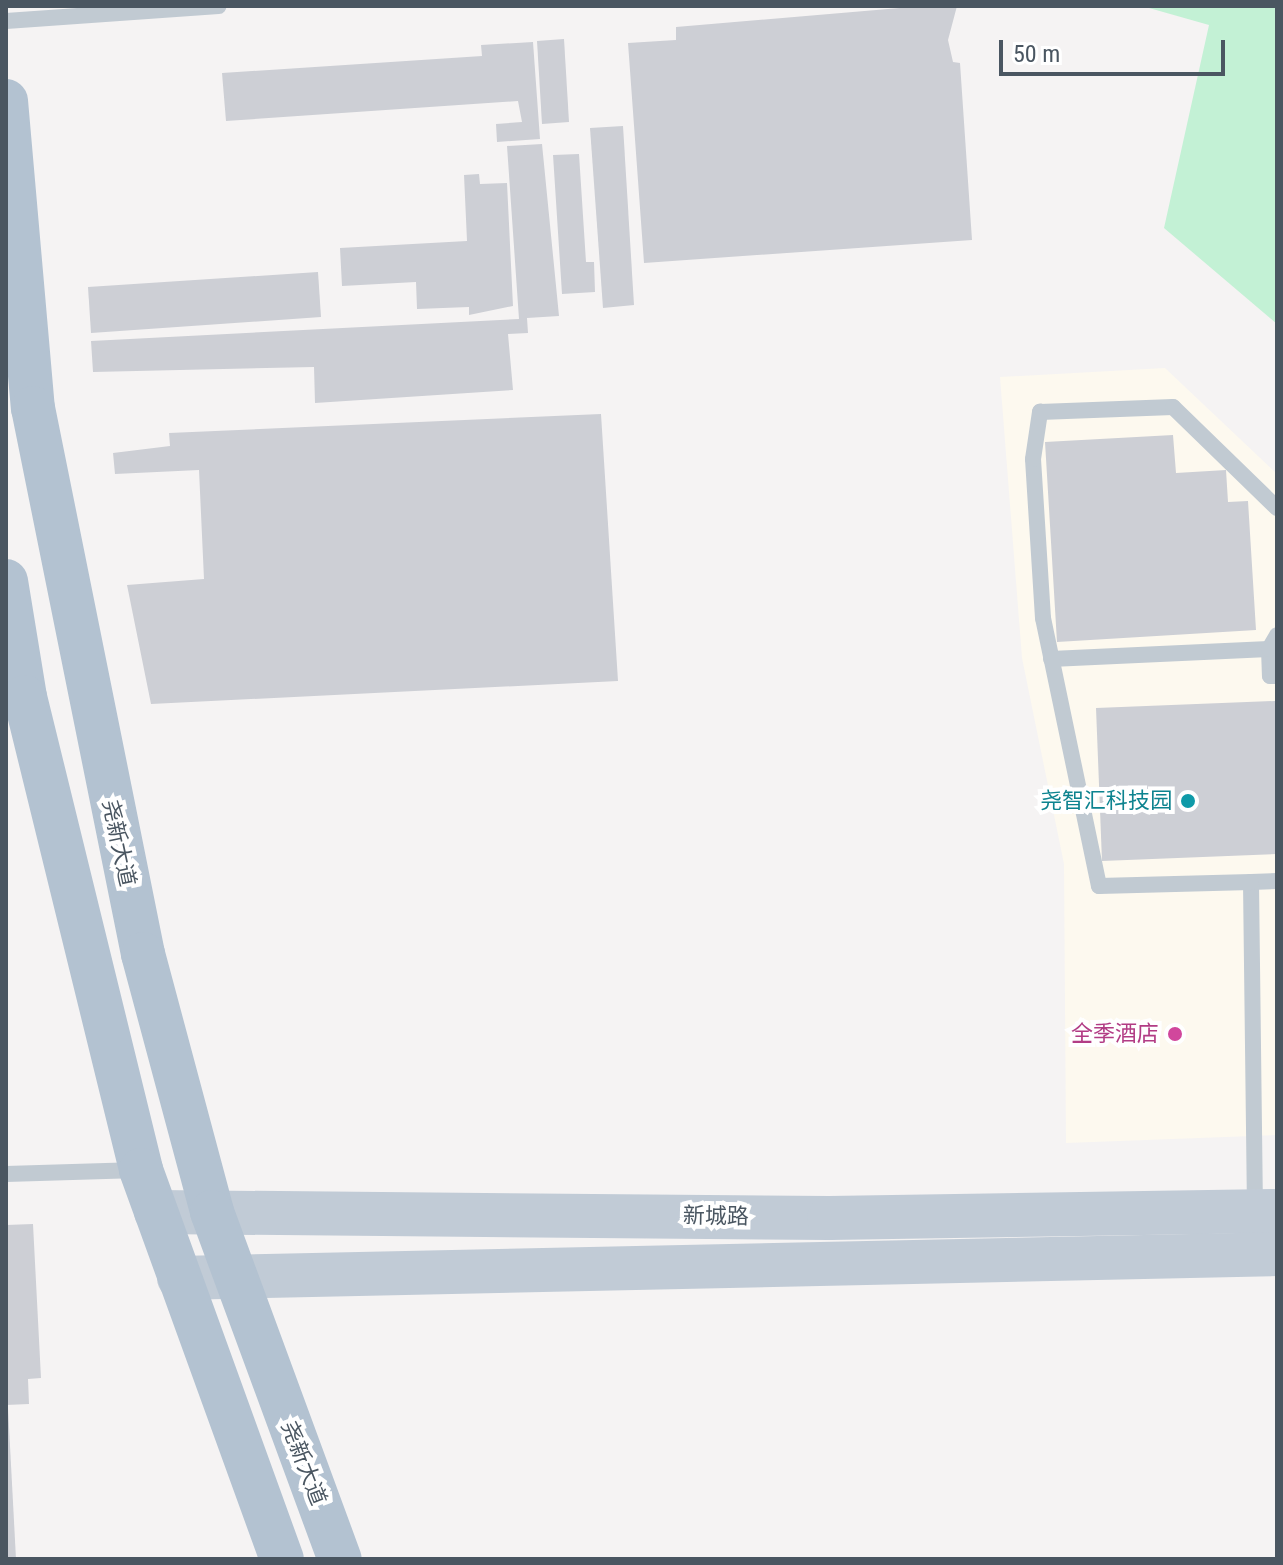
<!DOCTYPE html>
<html>
<head>
<meta charset="utf-8">
<style>
	body { margin:0 }
	#map { position:relative; width:1283px; height:1565px; overflow:hidden; background:#f5f3f3; font-family:"Roboto Condensed","Noto Sans SC",sans-serif }
	div>[style] { position:absolute }
	[style*='--x'] { left:calc(var(--x)*1px); top:calc(var(--y)*1px); width:calc(var(--w)*1px); rotate:calc(var(--a)*1deg) }
	.commercial>* { inset:0; background:#fdf9ef }
	.green>* { inset:0; background:#c3f1d5 }
	.building>* { inset:0; background:#cdcfd5 }
	.service>* { height:16px; margin:-8px; padding:0 8px; transform-origin:8px; border-radius:8px; background:#c1cad2 }
	.secondary>* { height:44px; margin:-22px; padding:0 22px; transform-origin:22px; border-radius:22px; background:#c1cbd6 }
	.primary>* { height:44px; margin:-22px; padding:0 22px; transform-origin:22px; border-radius:22px; background:#b3c2d1 }
	.dots>* { width:22px; height:22px; translate:-50% -50%; box-sizing:border-box; border:4px solid #fff; border-radius:50% }
	span { translate:-50% -50%; white-space:nowrap; text-align:center; line-height:1.15; -webkit-text-stroke:8px #fff; paint-order:stroke }
	.culture-label { font-size:22px; color:#0d838f }
	.right { translate:-100% -50%; text-align:right }
	.street-label { font-size:22px; color:#4a5661 }
	.hotel-label { font-size:22px; color:#b23c85 }
	.frame { position:absolute; inset:0; border:8px solid #4a5661; pointer-events:none }
	.scale { position:absolute; left:999px; top:40px; width:226px; height:36px; box-sizing:border-box; border:4px solid #4a5661; border-top:0; padding-left:10px; font-size:24px; line-height:28px; white-space:nowrap; color:#4a5661; -webkit-text-stroke:6px #fff; paint-order:stroke }
</style>
</head>
<body>
<div id="map">
	<div class="commercial">
		<div style="clip-path:polygon(1165px 368px,1277px 474px,1277px 1135px,1066px 1143px,1064px 864px,1022px 658px,1000px 377px)"></div>
	</div>
	<div class="green">
		<div style="clip-path:polygon(1142px 6px,1277px 6px,1277px 324px,1164px 228px,1209px 25px)"></div>
	</div>
	<div class="building">
		<div style="clip-path:polygon(923px 6px,957px 6px,948px 40px,953px 62px,960px 63px,972px 240px,644px 263px,628px 43px,676px 40px,676px 27px)"></div>
		<div style="clip-path:polygon(564px 39px,569px 122px,542px 124px,537px 41px)"></div>
		<div style="clip-path:polygon(533px 42px,540px 139px,497px 142px,496px 124px,522px 122px,518px 101px,226px 121px,222px 73px,482px 56px,481px 45px)"></div>
		<div style="clip-path:polygon(623px 126px,634px 305px,603px 308px,590px 128px)"></div>
		<div style="clip-path:polygon(542px 144px,559px 316px,527px 318px,528px 333px,508px 334px,513px 390px,315px 403px,314px 367px,93px 372px,91px 341px,519px 319px,507px 146px)"></div>
		<div style="clip-path:polygon(579px 154px,586px 262px,594px 262px,595px 292px,562px 294px,553px 155px)"></div>
		<div style="clip-path:polygon(479px 174px,480px 184px,507px 183px,513px 306px,469px 315px,469px 307px,417px 309px,416px 282px,342px 286px,340px 248px,467px 241px,464px 175px)"></div>
		<div style="clip-path:polygon(318px 272px,321px 317px,91px 333px,88px 287px)"></div>
		<div style="clip-path:polygon(601px 414px,618px 681px,151px 704px,127px 585px,204px 579px,199px 470px,115px 474px,113px 453px,170px 446px,169px 433px)"></div>
		<div style="clip-path:polygon(1173px 435px,1176px 473px,1226px 470px,1228px 502px,1248px 501px,1256px 630px,1057px 642px,1045px 442px)"></div>
		<div style="clip-path:polygon(1275px 701px,1277px 854px,1102px 861px,1096px 708px)"></div>
		<div style="clip-path:polygon(33px 1224px,41px 1378px,28px 1379px,29px 1404px,6px 1405px,6px 1225px)"></div>
		<div style="clip-path:polygon(6px 1408px,8px 1408px,16px 1559px,6px 1559px)"></div>
	</div>
	<div class="service">
		<div style="--x:6;--y:21;--w:213;--a:-4"></div>
		<div style="--x:1269;--y:649;--w:27;--a:88"></div>
		<div style="--x:1270;--y:676;--w:7;--a:0"></div>
		<div style="--x:1051;--y:659;--w:218;--a:-2.6"></div>
		<div style="--x:1269;--y:649;--w:16;--a:-60"></div>
		<div style="--x:1251;--y:882;--w:26;--a:-2"></div>
		<div style="--x:6;--y:1174;--w:133;--a:-1.7"></div>
		<div style="--x:1255;--y:1210;--w:328;--a:-90.7"></div>
		<div style="--x:1251;--y:882;--w:152;--a:178.5"></div>
		<div style="--x:1099;--y:886;--w:274;--a:-101.8"></div>
		<div style="--x:1043;--y:618;--w:159;--a:-93.6"></div>
		<div style="--x:1033;--y:459;--w:48;--a:-81.5"></div>
		<div style="--x:1040;--y:412;--w:133;--a:-2.2"></div>
		<div style="--x:1173;--y:407;--w:145;--a:44.2"></div>
	</div>
	<div class="secondary">
		<div style="--x:156;--y:1212;--w:673;--a:0.51"></div>
		<div style="--x:829;--y:1218;--w:448;--a:-0.9"></div>
		<div style="--x:179;--y:1278;--w:1098;--a:-1.25"></div>
	</div>
	<div class="primary">
		<div style="--x:6;--y:101;--w:308;--a:85"></div>
		<div style="--x:33;--y:408;--w:557;--a:78.61"></div>
		<div style="--x:143;--y:954;--w:267;--a:75"></div>
		<div style="--x:212;--y:1212;--w:370;--a:69.8"></div>
		<div style="--x:6;--y:581;--w:118;--a:80.7"></div>
		<div style="--x:25;--y:697;--w:487;--a:76.2"></div>
		<div style="--x:141;--y:1170;--w:414;--a:70.1"></div>
	</div>
	<div class="dots">
		<div style="left:1188px;top:801px;background:#0f9aa8"></div>
		<div style="left:1175px;top:1034px;background:#d1479c"></div>
	</div>
	<div class="culture-label">
		<span class="right" style="left:1172px;top:801px">尧智汇科技园</span>
	</div>
	<div class="street-label">
		<span style="left:119px;top:843px;rotate:78deg">尧新大道</span>
		<span style="left:716px;top:1216px;rotate:1deg">新城路</span>
		<span style="left:304px;top:1463px;rotate:69deg">尧新大道</span>
	</div>
	<div class="hotel-label">
		<span class="right" style="left:1159px;top:1034px">全季酒店</span>
	</div>
	<div class="frame"></div>
	<div class="scale">50 m</div>
</div>
</body>
</html>
